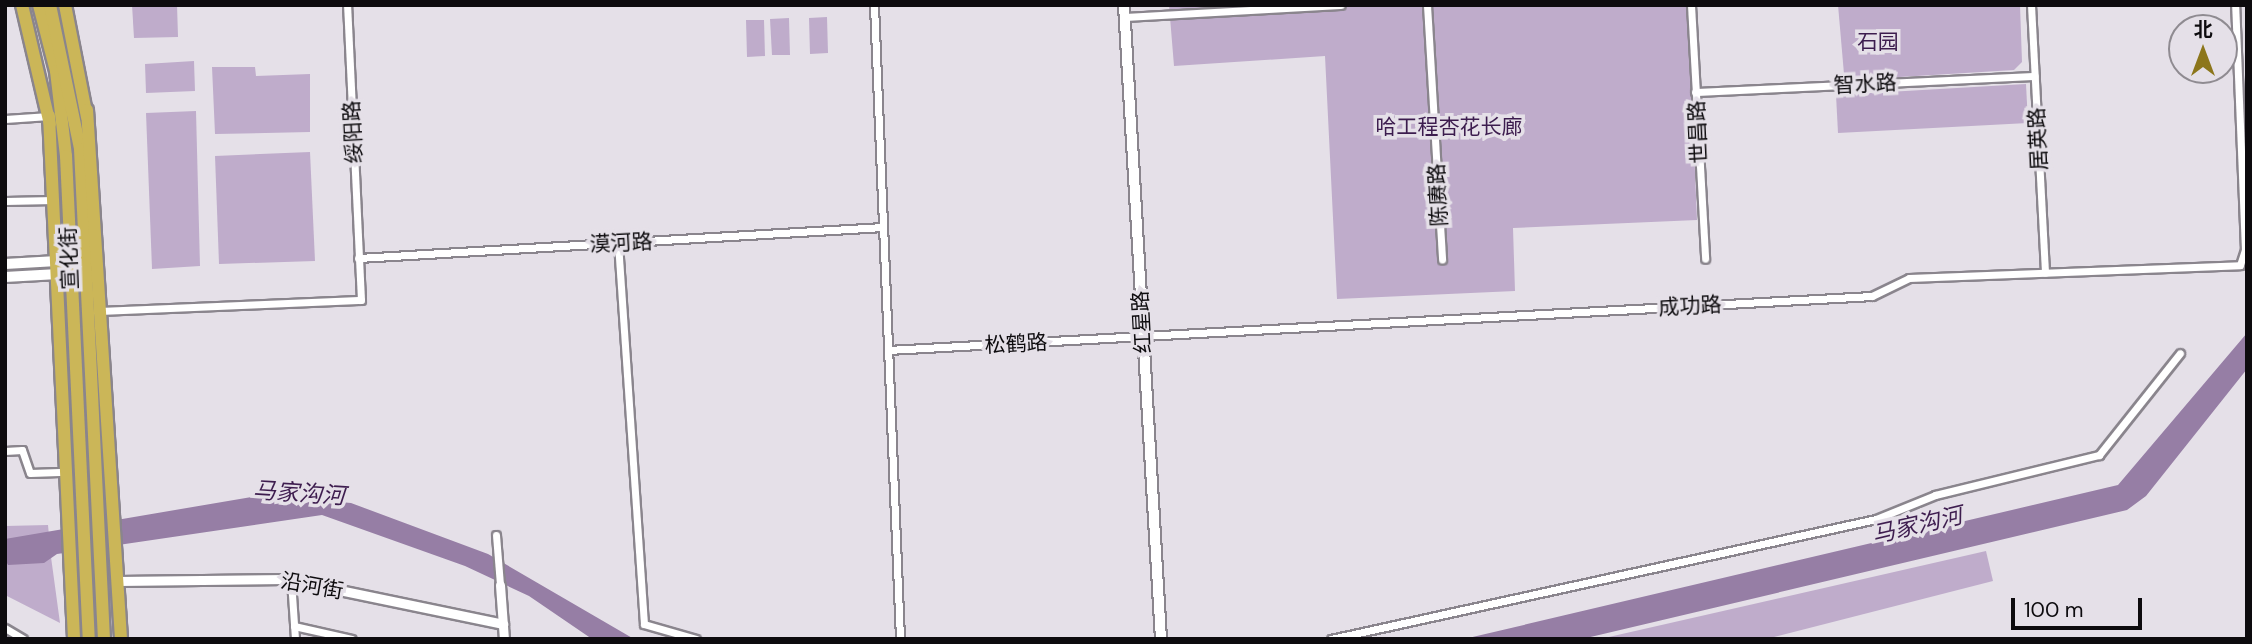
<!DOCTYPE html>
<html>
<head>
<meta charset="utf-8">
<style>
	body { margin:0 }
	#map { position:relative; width:2252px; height:644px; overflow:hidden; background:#e5e0e8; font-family:"DM Sans","Noto Sans SC",sans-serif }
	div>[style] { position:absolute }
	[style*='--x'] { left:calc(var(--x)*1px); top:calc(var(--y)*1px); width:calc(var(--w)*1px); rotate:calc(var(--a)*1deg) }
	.green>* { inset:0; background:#bfaccb }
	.water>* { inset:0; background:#967ea5 }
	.roads { filter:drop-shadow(2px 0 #8a858d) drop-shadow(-2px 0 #8a858d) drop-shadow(0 2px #8a858d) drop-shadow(0 -2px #8a858d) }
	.minor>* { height:7px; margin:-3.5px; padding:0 3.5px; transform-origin:3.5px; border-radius:3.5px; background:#fff }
	.tertiary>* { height:9px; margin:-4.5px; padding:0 4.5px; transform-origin:4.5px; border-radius:4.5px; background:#fff }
	.secondary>* { height:10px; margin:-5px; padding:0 5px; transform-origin:5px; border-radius:5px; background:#fff }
	.trunk>* { height:12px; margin:-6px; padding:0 6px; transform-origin:6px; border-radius:6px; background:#cbb658 }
	span { translate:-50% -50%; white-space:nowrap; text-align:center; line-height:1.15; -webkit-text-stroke:7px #e5e0e8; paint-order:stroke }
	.park-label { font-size:21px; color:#3c1c4e }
	.street-label { font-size:21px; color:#0d0b0e }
	.water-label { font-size:23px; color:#3e1d4f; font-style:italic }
	.frame { position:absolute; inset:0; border:7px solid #0d0b0e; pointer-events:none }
	.north { position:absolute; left:2168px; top:14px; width:70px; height:70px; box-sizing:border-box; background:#e5e0e8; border:2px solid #8f8b91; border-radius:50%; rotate:0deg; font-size:19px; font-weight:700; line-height:28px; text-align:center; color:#0d0b0e }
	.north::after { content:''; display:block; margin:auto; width:24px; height:32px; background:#8c761b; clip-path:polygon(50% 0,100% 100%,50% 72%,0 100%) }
	.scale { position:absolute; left:2011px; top:598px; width:131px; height:32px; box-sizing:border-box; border:4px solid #0d0b0e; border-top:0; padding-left:9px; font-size:21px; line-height:24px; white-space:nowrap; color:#0d0b0e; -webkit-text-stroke:5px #e5e0e8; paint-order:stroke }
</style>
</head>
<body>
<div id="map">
	<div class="green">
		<div style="clip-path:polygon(132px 5px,177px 5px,178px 37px,134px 38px)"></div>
		<div style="clip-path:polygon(1169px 5px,1688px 5px,1697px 220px,1513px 228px,1515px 291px,1337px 299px,1325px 56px,1174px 66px)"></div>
		<div style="clip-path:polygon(1838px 5px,2020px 5px,2022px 62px,2014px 70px,1851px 80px,1844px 74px)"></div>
		<div style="clip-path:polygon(827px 17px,828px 53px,810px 54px,809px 18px)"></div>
		<div style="clip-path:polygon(789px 18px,790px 55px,772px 55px,770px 19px)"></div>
		<div style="clip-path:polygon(746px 20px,764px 20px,765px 56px,747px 57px)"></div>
		<div style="clip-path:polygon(194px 61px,195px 91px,146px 93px,145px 64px)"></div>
		<div style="clip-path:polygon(212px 67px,255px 67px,256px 76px,310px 74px,310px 132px,215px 134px)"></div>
		<div style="clip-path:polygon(2026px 84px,2028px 123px,1838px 133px,1836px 95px)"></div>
		<div style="clip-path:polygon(196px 111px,200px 266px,152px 269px,146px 113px)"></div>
		<div style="clip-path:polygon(310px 152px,315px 261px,219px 264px,215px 156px)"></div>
		<div style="clip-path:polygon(48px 525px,51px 557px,60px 623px,5px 595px,5px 526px)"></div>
		<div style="clip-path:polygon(1986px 551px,1993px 581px,1766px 639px,1600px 639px)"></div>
	</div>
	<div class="water">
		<div style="clip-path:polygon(2247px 333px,2247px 369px,2146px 496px,2127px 510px,1582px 639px,1464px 639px,2118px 485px)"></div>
		<div style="clip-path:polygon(263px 495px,351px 503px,488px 554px,634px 639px,592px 639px,529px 596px,465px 566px,322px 515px,57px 554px,44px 563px,8px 565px,5px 559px,5px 539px)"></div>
	</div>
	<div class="roads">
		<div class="minor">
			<div style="--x:874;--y:5;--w:635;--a:87.65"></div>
			<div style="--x:1427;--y:5;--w:255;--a:86.6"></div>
			<div style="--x:1691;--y:5;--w:254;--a:86.8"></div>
			<div style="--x:2031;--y:5;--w:268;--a:87"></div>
			<div style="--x:1124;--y:17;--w:217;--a:-3.2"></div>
			<div style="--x:1695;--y:92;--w:340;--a:-2.7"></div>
			<div style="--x:5;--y:119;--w:44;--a:-3.9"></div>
			<div style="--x:5;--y:201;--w:49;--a:-1.2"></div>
			<div style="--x:618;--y:243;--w:382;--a:86.1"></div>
			<div style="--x:644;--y:624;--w:54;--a:16.1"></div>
			<div style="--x:358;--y:258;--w:526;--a:-3.38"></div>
			<div style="--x:97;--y:311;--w:264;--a:-2.4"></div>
			<div style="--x:361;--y:300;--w:295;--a:-92.7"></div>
			<div style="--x:888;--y:350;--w:985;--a:-3.14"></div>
			<div style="--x:1872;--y:296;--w:41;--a:-25.9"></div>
			<div style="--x:1909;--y:278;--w:331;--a:-2.2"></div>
			<div style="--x:2240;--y:265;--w:16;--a:-72"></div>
			<div style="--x:2245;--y:250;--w:245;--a:-92.3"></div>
			<div style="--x:5;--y:451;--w:17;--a:-3"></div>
			<div style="--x:22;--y:450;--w:24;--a:71"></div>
			<div style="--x:30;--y:473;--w:37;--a:-2"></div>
			<div style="--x:496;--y:535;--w:50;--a:85.4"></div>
			<div style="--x:291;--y:580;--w:59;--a:86.1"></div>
			<div style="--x:294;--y:626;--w:59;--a:12.6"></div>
			<div style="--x:5;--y:628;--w:21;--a:31"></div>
			<div style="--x:1331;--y:639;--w:558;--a:-12.42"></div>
			<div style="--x:1876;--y:519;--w:64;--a:-22.1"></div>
			<div style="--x:1935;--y:495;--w:169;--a:-13.7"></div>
			<div style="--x:2099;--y:455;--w:130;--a:-51.5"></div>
		</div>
		<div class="tertiary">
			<div style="--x:118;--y:581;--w:168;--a:-0.7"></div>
			<div style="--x:286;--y:579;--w:222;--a:11.7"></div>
			<div style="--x:500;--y:585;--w:54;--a:85.8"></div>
		</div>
		<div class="secondary">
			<div style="--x:1124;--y:5;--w:635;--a:86.66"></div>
			<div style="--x:5;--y:264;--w:52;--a:-3.3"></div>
			<div style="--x:5;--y:277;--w:53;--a:-3.2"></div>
		</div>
		<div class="trunk">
			<div style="--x:22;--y:5;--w:122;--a:76.8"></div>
			<div style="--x:39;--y:5;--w:68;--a:75.6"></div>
			<div style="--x:56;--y:71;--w:86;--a:83.3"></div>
			<div style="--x:66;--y:156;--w:484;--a:87.3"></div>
			<div style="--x:50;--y:5;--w:147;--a:78.2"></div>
			<div style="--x:80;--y:149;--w:491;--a:87.2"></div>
			<div style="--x:65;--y:5;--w:114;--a:78.9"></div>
			<div style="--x:87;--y:110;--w:530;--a:86.32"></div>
			<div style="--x:49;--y:116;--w:524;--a:87.26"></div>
		</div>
	</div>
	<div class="park-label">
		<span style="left:1878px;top:42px">石园</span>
		<span style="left:1449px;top:127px">哈工程杏花长廊</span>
	</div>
	<div class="street-label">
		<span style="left:1865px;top:84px;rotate:-3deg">智水路</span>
		<span style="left:353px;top:132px;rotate:-93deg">绥阳路</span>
		<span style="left:1698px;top:132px;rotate:-93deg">世昌路</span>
		<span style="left:2038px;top:139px;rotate:-93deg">居英路</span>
		<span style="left:1438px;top:195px;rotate:-93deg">陈赓路</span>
		<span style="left:621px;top:243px;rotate:-3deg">漠河路</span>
		<span style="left:69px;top:258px;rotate:-92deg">宣化街</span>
		<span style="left:1690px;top:306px;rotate:-3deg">成功路</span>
		<span style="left:1142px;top:322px;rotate:-93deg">红星路</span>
		<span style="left:1016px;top:344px;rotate:-3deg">松鹤路</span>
		<span style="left:312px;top:586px;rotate:10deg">沿河街</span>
	</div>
	<div class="water-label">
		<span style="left:299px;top:493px;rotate:4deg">马家沟河</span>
		<span style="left:1917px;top:525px;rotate:-13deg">马家沟河</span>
	</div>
	<div class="frame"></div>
	<div class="north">北</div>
	<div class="scale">100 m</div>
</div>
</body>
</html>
